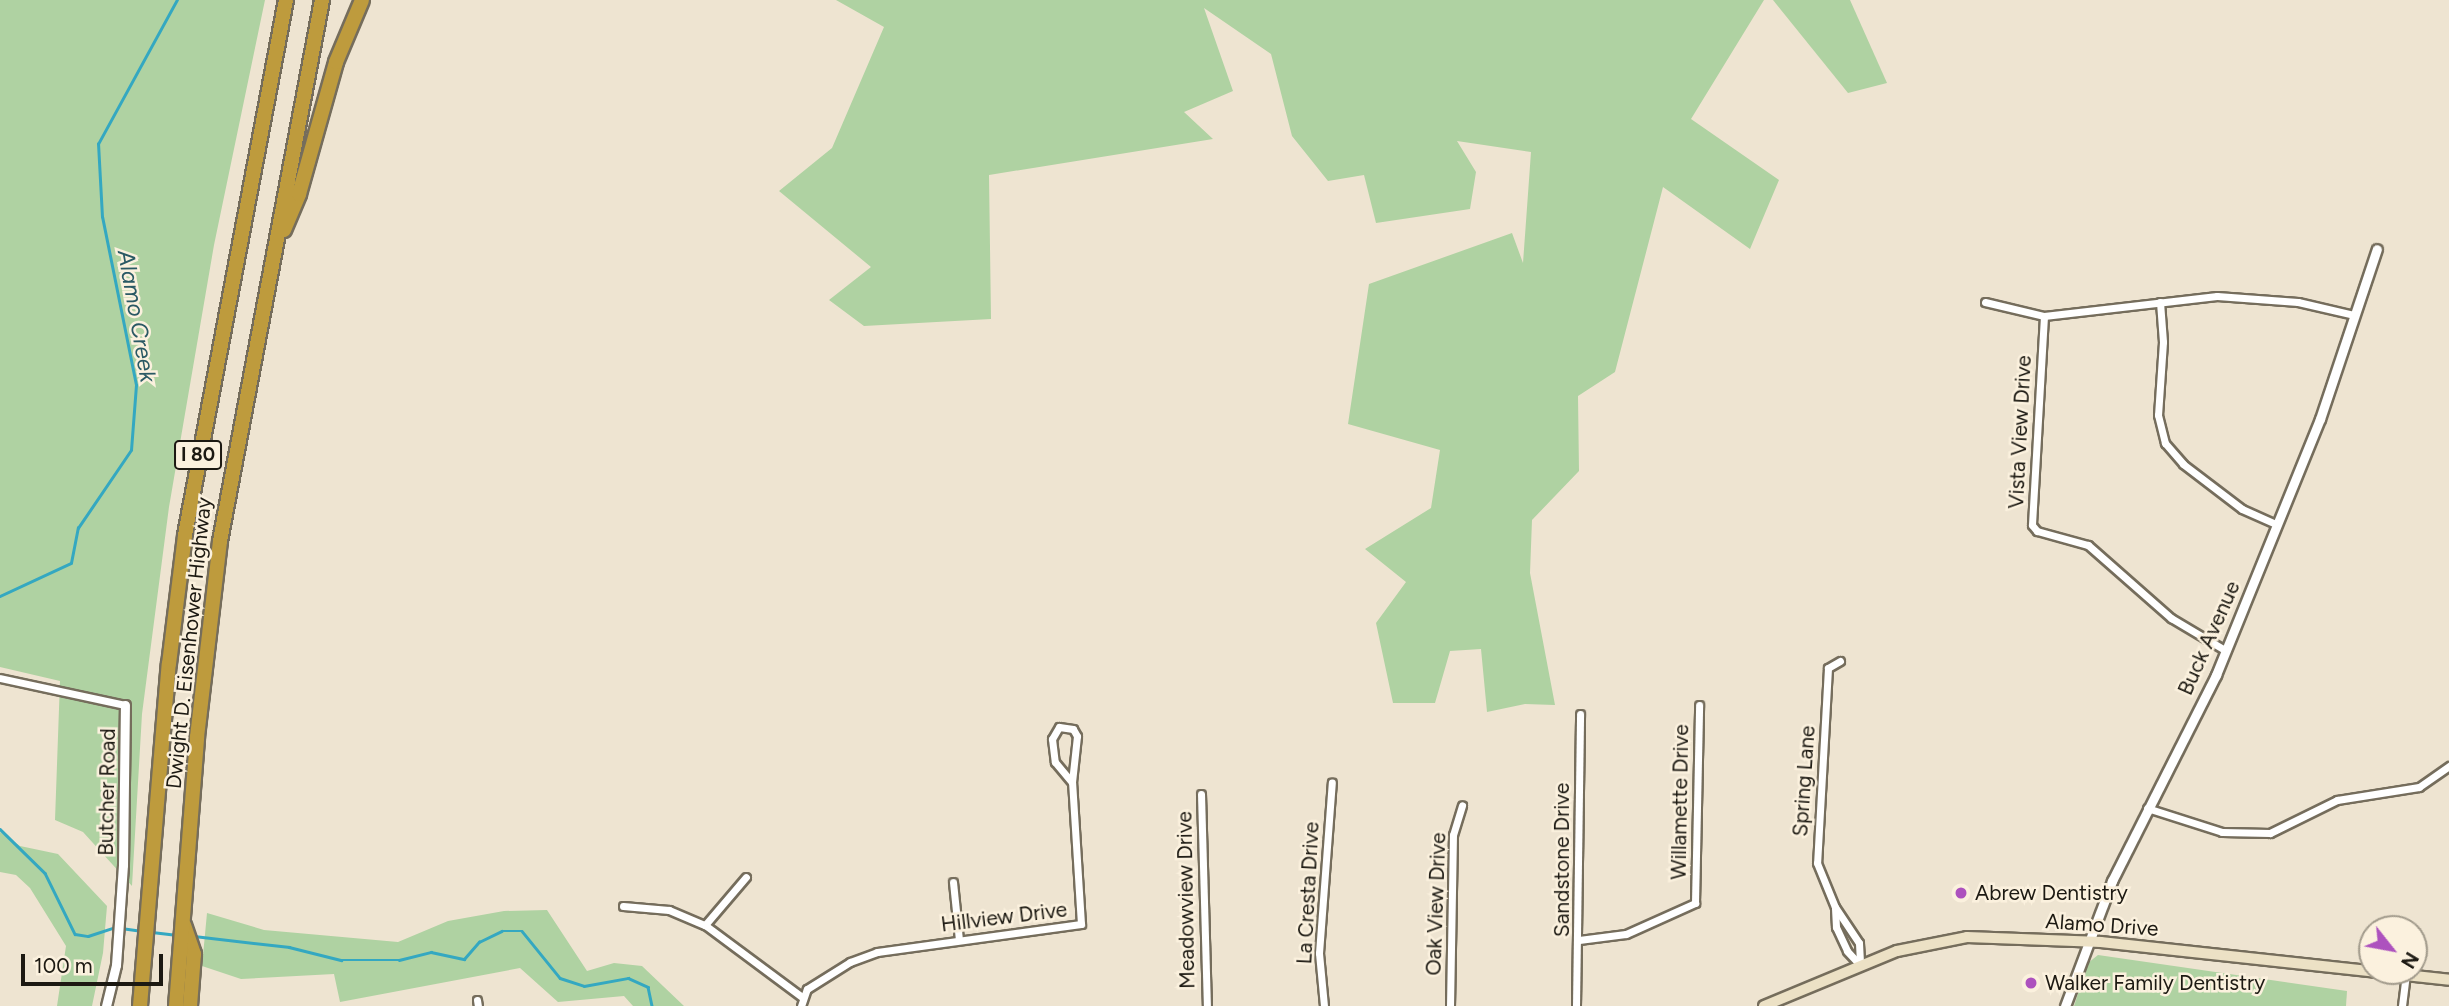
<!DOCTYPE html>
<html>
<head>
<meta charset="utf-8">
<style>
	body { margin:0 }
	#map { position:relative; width:2449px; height:1006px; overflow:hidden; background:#eee4d1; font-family:Figtree,sans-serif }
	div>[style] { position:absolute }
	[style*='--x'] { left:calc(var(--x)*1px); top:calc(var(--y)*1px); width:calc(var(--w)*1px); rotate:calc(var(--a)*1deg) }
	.green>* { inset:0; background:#afd2a2 }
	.stream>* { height:2.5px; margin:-1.25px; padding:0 1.25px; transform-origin:1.25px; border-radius:1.25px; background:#34a8c1 }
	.roads { filter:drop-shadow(2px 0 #756d5c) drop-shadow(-2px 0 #756d5c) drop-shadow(0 2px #756d5c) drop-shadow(0 -2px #756d5c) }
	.minor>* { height:7px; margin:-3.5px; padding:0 3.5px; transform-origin:3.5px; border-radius:3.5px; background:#fff }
	.tertiary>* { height:9px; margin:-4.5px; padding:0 4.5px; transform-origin:4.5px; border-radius:4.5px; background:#fff }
	.secondary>* { height:10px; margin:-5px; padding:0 5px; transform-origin:5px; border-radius:5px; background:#ece1c5 }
	.motorway>* { height:14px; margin:-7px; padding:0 7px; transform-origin:7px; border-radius:7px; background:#be9b3d }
	.dots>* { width:19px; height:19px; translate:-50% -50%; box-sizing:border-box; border:4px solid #fbf1de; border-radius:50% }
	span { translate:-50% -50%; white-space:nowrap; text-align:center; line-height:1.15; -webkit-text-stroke:5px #fbf1de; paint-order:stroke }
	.shield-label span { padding:2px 5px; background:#fbf1de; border:2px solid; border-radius:5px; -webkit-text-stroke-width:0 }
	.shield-label { font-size:19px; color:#1c1912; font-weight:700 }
	.street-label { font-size:21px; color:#1c1912 }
	.poi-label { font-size:21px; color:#1c1912 }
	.left { translate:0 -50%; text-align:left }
	.water-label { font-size:23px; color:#2a5964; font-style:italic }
	.north { position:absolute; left:2358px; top:915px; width:70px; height:70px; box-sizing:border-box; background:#fbf1de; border:2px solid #a29b8c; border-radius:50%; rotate:121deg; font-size:19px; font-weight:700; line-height:28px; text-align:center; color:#1c1912 }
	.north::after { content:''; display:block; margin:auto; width:24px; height:32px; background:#ad52be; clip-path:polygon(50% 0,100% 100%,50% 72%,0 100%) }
	.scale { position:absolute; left:21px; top:954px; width:142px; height:32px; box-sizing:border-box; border:4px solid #1c1912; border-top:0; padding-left:9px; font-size:21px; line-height:24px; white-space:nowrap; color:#1c1912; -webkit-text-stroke:5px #fbf1de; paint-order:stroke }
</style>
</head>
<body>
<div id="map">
	<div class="green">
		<div style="clip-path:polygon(0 0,265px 0,214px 245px,169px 507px,142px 714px,132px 886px,83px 832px,55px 820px,60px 681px,0 667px)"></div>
		<div style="clip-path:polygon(836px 0,1764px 0,1691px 119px,1779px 180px,1750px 249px,1663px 187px,1615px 372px,1578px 396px,1579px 471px,1532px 520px,1530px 573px,1555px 705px,1525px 704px,1487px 712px,1481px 649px,1450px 651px,1435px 703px,1393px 703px,1376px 623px,1406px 582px,1365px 549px,1431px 508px,1440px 450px,1348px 424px,1369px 284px,1512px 233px,1523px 263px,1531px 152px,1457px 141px,1476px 172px,1470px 209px,1376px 223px,1364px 175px,1328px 181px,1292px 136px,1271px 54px,1204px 8px,1233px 91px,1184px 112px,1213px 139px,989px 175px,991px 319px,864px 326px,829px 300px,871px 267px,779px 191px,832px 148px,884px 27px)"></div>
		<div style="clip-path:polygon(1773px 0,1850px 0,1887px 83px,1848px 93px)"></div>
		<div style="clip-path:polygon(0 832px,20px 846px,58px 854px,107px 906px,103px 953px,92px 1006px,57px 1006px,66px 946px,30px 888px,16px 875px,0 872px)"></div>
		<div style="clip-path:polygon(547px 910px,587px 971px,614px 963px,642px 966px,684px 1006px,633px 1006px,624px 996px,558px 1002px,520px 968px,340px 1002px,334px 974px,241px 979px,202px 966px,207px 913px,264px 930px,398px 942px,448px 921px,504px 911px)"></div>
		<div style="clip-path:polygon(2098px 955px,2347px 991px,2346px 1006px,2074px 1006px,2088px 963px)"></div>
	</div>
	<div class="stream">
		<div style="--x:0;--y:596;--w:78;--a:-24.9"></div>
		<div style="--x:71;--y:563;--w:36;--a:-79"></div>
		<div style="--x:78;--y:528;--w:94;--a:-55.8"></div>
		<div style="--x:131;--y:450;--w:65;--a:-85.6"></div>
		<div style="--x:136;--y:385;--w:171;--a:-101.4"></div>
		<div style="--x:102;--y:217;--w:73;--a:-93.1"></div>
		<div style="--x:98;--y:144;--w:164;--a:-61.3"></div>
		<div style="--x:0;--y:829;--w:63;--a:44.4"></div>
		<div style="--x:45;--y:873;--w:68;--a:63.8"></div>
		<div style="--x:75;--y:934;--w:13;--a:9"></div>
		<div style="--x:88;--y:936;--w:28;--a:-18"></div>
		<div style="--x:121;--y:928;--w:21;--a:8"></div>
		<div style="--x:152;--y:932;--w:25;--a:7"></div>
		<div style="--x:194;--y:936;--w:96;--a:6.6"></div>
		<div style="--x:289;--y:947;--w:54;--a:14"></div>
		<div style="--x:341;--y:960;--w:58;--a:0"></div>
		<div style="--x:399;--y:960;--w:33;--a:-14"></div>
		<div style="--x:431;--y:952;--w:34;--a:12"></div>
		<div style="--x:464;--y:959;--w:23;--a:-49"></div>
		<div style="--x:479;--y:942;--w:25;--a:-26"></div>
		<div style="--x:502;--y:931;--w:20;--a:0"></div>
		<div style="--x:522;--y:931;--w:60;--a:51"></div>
		<div style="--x:560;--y:978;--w:25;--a:18"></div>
		<div style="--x:584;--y:986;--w:45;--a:-10.3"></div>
		<div style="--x:628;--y:978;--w:22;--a:24"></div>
		<div style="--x:648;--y:987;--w:19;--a:78"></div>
	</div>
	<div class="roads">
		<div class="minor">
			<div style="--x:1985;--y:302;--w:61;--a:13.3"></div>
			<div style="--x:2044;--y:316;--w:174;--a:-6.6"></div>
			<div style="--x:2217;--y:296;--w:81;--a:4.2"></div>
			<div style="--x:2298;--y:302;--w:57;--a:13.1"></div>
			<div style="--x:2160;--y:302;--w:40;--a:85.7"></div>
			<div style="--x:2163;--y:342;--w:73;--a:93.9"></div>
			<div style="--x:2158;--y:415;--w:29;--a:76"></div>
			<div style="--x:2165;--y:443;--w:28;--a:49"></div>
			<div style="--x:2183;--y:464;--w:74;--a:37.3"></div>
			<div style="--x:2242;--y:509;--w:36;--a:24"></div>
			<div style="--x:2044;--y:316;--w:209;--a:93.3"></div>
			<div style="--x:2032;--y:525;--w:8;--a:50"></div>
			<div style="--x:2037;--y:531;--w:53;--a:15.4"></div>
			<div style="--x:2088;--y:545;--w:111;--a:41.3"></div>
			<div style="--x:2171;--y:618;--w:63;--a:30.7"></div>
			<div style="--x:1840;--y:661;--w:14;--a:150"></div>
			<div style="--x:1828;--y:668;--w:195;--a:93.2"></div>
			<div style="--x:1817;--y:863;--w:48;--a:67.8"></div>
			<div style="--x:1835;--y:907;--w:43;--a:56.3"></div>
			<div style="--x:1859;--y:943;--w:22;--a:87"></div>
			<div style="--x:0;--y:678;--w:128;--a:12.2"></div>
			<div style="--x:1201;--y:794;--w:212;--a:88.4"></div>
			<div style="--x:2147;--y:808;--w:79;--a:17.7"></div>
			<div style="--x:2222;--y:832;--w:48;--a:1.2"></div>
			<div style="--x:2270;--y:833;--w:75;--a:-26.2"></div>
			<div style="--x:2337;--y:800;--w:83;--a:-9"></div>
			<div style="--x:2419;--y:787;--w:37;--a:-35"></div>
			<div style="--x:953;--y:882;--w:58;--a:84.1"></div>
			<div style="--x:623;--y:906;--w:46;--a:5"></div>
			<div style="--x:669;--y:910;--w:39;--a:23"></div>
			<div style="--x:705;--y:925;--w:121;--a:36.6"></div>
			<div style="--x:1835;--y:908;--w:19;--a:87"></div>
			<div style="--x:1836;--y:927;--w:26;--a:65"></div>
			<div style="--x:1847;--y:951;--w:19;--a:47"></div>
			<div style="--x:705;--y:925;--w:63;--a:-49.5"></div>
			<div style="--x:1579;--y:940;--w:47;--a:-7.3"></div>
			<div style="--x:1626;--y:934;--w:76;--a:-24.2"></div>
			<div style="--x:1695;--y:903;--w:198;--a:-88.8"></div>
			<div style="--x:477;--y:1000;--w:6;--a:81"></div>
			<div style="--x:801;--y:1006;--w:18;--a:-71"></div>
			<div style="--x:807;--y:989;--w:51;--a:-32.1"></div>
			<div style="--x:850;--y:962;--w:29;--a:-20"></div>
			<div style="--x:877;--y:952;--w:206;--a:-7.8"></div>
			<div style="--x:1081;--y:924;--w:142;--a:-93.6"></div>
			<div style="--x:1072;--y:782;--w:46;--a:-83.8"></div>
			<div style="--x:1077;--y:736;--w:8;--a:-120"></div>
			<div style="--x:1073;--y:729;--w:14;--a:-172"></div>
			<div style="--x:1059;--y:727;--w:14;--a:120"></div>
			<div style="--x:1052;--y:739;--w:23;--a:83"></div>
			<div style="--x:1055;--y:762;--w:26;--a:50"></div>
			<div style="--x:1324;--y:1006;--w:53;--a:-95.4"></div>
			<div style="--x:1319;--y:953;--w:171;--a:-85.7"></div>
			<div style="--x:1450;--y:1006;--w:171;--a:-89"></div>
			<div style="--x:1453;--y:835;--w:31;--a:-73"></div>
			<div style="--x:1576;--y:1006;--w:292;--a:-89.2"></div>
			<div style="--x:2402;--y:1006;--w:31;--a:-83"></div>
		</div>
		<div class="tertiary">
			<div style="--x:106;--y:1006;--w:42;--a:-76.3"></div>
			<div style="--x:116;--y:965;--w:100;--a:-86"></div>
			<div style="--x:123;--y:865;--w:160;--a:-89.3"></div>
			<div style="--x:2065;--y:1006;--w:134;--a:-69.4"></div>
			<div style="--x:2112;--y:881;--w:231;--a:-63.2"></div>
			<div style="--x:2216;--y:675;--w:276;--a:-67.9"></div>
			<div style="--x:2320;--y:419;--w:179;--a:-71.5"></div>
		</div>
		<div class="secondary">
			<div style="--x:1764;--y:1006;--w:144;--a:-22.5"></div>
			<div style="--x:1897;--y:951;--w:71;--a:-11.3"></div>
			<div style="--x:1967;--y:937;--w:134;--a:2.1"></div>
			<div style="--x:2101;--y:942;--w:350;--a:6.2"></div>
		</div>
		<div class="motorway">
			<div style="--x:284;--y:230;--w:39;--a:-67"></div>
			<div style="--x:299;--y:194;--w:137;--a:-74.3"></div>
			<div style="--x:336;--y:62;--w:67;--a:-67.2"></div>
			<div style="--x:184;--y:925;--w:31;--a:71"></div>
			<div style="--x:194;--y:954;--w:52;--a:94.4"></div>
			<div style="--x:140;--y:1006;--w:343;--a:-85.2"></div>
			<div style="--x:169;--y:664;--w:130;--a:-82.9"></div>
			<div style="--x:185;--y:535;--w:544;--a:-79.31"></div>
			<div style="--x:176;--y:1006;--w:270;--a:-85.5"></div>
			<div style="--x:197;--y:737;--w:197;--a:-83.3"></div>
			<div style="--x:220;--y:541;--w:551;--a:-79.32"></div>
		</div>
	</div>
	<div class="dots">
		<div style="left:1961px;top:893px;background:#ad52be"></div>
		<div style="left:2031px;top:983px;background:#ad52be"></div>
	</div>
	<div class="shield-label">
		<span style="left:198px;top:455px">I 80</span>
	</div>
	<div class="street-label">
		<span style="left:2020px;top:432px;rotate:-87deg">Vista View Drive</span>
		<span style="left:2209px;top:638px;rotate:-66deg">Buck Avenue</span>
		<span style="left:189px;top:643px;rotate:-84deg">Dwight D. Eisenhower Highway</span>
		<span style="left:1804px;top:781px;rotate:-86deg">Spring Lane</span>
		<span style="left:107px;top:792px;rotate:-89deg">Butcher Road</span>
		<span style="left:1680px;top:802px;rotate:-89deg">Willamette Drive</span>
		<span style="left:1562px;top:860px;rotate:-90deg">Sandstone Drive</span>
		<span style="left:1308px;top:893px;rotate:-87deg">La Cresta Drive</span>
		<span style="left:1186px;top:900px;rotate:-91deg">Meadowview Drive</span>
		<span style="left:1436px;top:904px;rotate:-88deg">Oak View Drive</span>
		<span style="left:1004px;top:917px;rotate:-7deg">Hillview Drive</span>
		<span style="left:2102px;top:925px;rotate:4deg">Alamo Drive</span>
	</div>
	<div class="poi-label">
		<span class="left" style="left:1975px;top:893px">Abrew Dentistry</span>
		<span class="left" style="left:2045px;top:983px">Walker Family Dentistry</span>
	</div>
	<div class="water-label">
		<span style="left:137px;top:316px;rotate:80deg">Alamo Creek</span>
	</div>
	<div class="north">N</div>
	<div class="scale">100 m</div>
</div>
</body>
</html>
